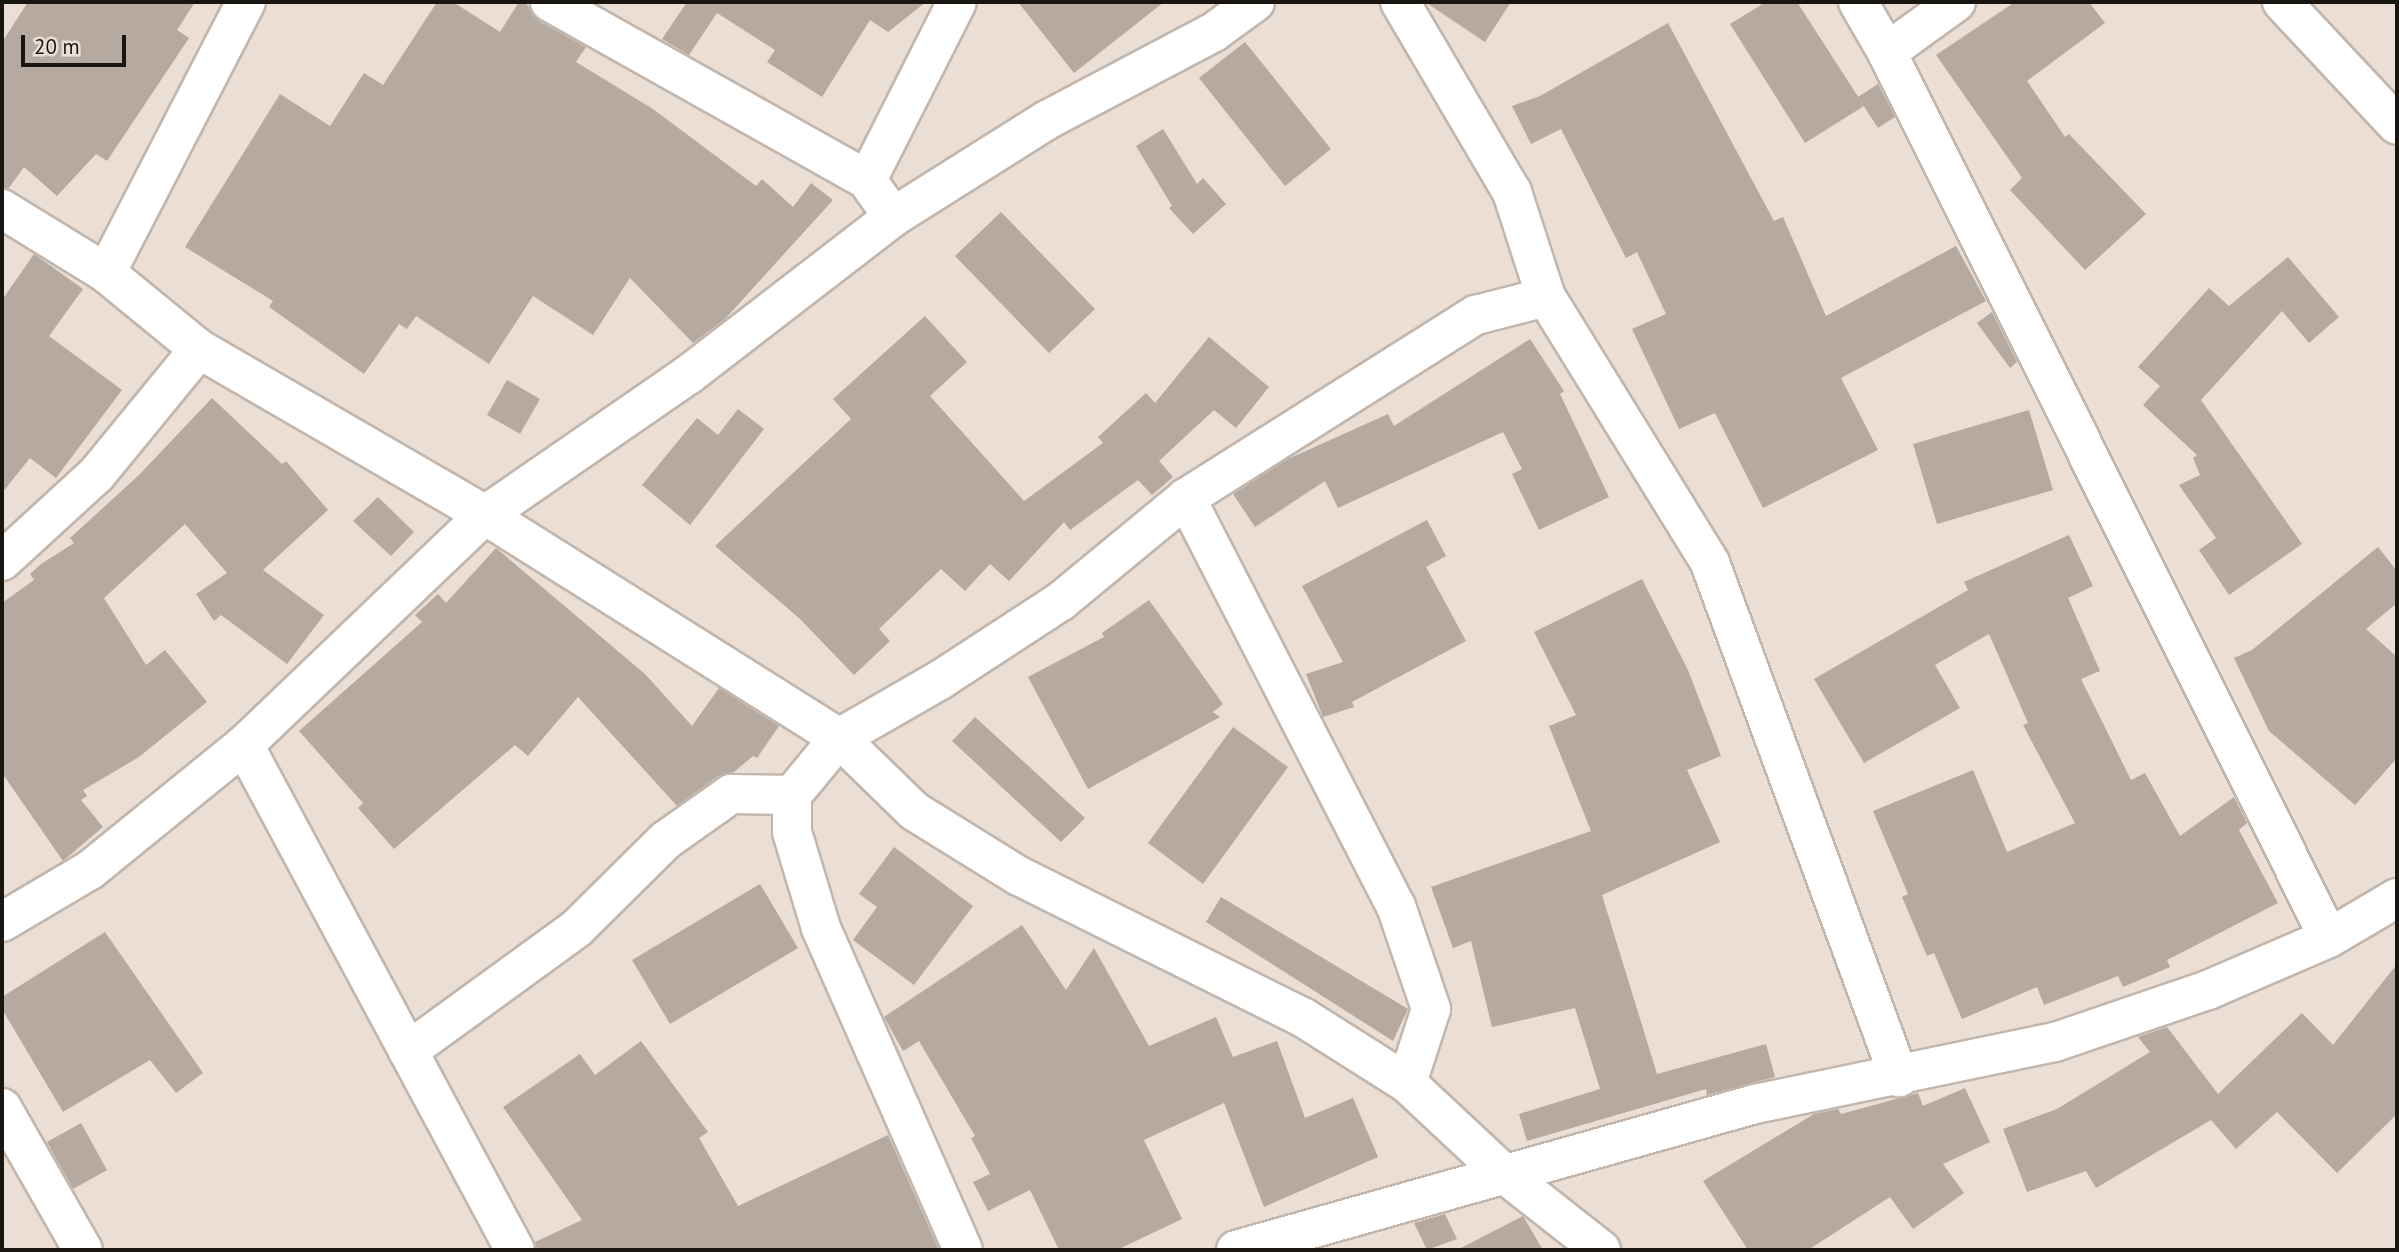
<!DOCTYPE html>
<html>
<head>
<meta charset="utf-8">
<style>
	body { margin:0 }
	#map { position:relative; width:2399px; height:1252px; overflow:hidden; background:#eaded5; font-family:"PT Sans",sans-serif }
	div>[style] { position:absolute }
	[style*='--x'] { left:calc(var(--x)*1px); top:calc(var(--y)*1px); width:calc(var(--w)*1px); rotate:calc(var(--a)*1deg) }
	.building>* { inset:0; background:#b5a9a0 }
	.roads { filter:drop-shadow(2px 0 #c2b6ad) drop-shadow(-2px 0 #c2b6ad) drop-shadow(0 2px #c2b6ad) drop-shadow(0 -2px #c2b6ad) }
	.minor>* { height:38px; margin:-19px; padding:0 19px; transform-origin:19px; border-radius:19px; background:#fff }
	span { translate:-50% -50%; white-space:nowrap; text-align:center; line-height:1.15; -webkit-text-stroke:5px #eaded5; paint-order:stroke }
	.frame { position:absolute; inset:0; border:4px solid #191511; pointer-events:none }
	.scale { position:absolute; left:21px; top:35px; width:105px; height:32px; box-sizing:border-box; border:4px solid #191511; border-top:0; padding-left:9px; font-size:21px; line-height:24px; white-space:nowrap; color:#191511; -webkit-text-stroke:5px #eaded5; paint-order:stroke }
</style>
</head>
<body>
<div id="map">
	<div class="building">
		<div style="clip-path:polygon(28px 2px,195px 2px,177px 30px,189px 38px,107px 161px,96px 154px,57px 196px,24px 167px,8px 189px,2px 187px,2px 42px)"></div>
		<div style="clip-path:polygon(437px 2px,453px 2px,500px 32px,519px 2px,525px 2px,539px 21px,586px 47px,576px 62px,653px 109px,756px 186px,762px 179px,793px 207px,811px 183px,833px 200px,725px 319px,693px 343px,630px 278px,593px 335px,533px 296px,489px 364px,416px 316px,407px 329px,399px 324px,364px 374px,269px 307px,273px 301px,185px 247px,280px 94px,330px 126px,364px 73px,383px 85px)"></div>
		<div style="clip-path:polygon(687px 2px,926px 2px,888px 32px,870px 20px,822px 97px,767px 62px,775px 50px,717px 13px,689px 55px,662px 39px)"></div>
		<div style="clip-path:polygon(1018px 2px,1164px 2px,1074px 73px)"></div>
		<div style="clip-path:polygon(1425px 2px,1511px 2px,1485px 42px)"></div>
		<div style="clip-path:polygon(1766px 2px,1797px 2px,1864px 106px,1805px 143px,1730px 24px)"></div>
		<div style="clip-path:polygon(2015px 2px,2089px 2px,2105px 23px,2027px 81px,2065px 137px,2069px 134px,2146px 214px,2085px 270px,2010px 190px,2022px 178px,1936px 55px)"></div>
		<div style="clip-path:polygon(1668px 23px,1774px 221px,1783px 217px,1826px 316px,1956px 246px,1986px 301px,1841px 378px,1878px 450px,1763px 508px,1715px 413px,1679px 429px,1632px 329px,1666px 314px,1637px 252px,1626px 258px,1561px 129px,1531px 144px,1512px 106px,1540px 96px)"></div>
		<div style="clip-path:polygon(1245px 42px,1331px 149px,1285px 186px,1199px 78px)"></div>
		<div style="clip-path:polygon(1878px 84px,1895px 117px,1878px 128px,1858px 97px)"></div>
		<div style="clip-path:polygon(1163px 129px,1197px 184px,1203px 178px,1226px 204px,1193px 234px,1169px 208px,1172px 206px,1136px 146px)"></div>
		<div style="clip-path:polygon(1001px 212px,1095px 309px,1049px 353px,955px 256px)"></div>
		<div style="clip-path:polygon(34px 254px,83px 289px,49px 336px,122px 390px,56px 478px,30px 458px,2px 493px,2px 300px)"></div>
		<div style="clip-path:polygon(2288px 257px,2339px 317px,2309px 343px,2282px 311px,2201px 400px,2302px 544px,2229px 595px,2199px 550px,2216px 538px,2179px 485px,2200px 475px,2193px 458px,2197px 455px,2143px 405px,2160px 386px,2138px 367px,2209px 288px,2229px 306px)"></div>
		<div style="clip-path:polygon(1992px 312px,2017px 362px,2010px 368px,1977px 323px)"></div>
		<div style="clip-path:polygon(925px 316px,967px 362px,930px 396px,1024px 501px,1103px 443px,1098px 437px,1146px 393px,1155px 403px,1209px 337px,1269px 387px,1236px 428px,1214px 410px,1159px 461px,1173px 477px,1152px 495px,1138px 480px,1070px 530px,1064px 522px,1009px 581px,990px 564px,965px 591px,941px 569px,879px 629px,890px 641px,854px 675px,800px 619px,715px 546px,851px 419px,833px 399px)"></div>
		<div style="clip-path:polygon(1530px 339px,1564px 391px,1560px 394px,1609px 497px,1539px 530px,1512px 474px,1522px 469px,1503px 432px,1338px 508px,1325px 481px,1255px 527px,1233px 494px,1288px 459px,1388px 414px,1394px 426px)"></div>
		<div style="clip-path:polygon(507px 380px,540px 399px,520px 434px,487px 415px)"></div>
		<div style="clip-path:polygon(212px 398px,282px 464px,286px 461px,328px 510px,263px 570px,324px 615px,287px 664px,221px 615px,214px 621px,196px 594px,227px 573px,185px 524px,104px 598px,146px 665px,165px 650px,207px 702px,139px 757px,83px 790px,87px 796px,81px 800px,103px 827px,63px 861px,2px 773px,2px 603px,34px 580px,30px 574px,41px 564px,74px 543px,70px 538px,139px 475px)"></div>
		<div style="clip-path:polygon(738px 409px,764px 429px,690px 525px,642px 485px,697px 418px,718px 435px)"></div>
		<div style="clip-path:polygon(2029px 410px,2053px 490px,1937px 524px,1913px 444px)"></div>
		<div style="clip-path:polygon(378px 497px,414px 532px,391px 556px,353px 521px)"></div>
		<div style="clip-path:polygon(1427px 520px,1446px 556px,1426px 567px,1466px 641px,1352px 702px,1354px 707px,1323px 717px,1306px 674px,1343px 662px,1302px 586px)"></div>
		<div style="clip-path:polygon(2069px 535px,2093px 586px,2068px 598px,2100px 671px,2081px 679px,2131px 780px,2145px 773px,2180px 836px,2234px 797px,2247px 823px,2239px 830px,2278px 903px,2167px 960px,2170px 967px,2123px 987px,2118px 976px,2044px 1005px,2037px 987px,1962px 1019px,1934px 953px,1927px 956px,1902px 897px,1908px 894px,1873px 811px,1973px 770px,2007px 852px,2075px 823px,2023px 725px,2028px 723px,1989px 634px,1935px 665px,1960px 708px,1864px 763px,1814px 679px,1968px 590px,1964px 582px)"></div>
		<div style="clip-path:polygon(2378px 547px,2397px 571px,2397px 603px,2366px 629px,2397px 657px,2397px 758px,2355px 805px,2269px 731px,2234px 658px,2252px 650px)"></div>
		<div style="clip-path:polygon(496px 548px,645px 674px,692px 726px,719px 688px,779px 726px,757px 758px,753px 756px,734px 772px,718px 776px,677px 806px,578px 697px,528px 756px,515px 745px,394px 849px,358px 808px,363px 803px,299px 731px,422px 622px,415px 615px,438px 594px,446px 603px)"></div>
		<div style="clip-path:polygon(1642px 579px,1688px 670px,1721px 756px,1687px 770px,1720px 842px,1602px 895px,1657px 1074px,1766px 1044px,1775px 1077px,1707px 1095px,1706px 1089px,1527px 1141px,1519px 1114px,1600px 1089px,1575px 1008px,1492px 1027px,1471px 941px,1453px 948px,1431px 887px,1591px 831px,1549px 726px,1576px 715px,1534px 632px)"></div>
		<div style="clip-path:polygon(1149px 600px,1223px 704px,1213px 712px,1220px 717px,1088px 789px,1028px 677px,1104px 637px,1102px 633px)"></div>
		<div style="clip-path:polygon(975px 717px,1085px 818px,1061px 842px,952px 741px)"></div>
		<div style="clip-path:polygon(1233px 727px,1288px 767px,1203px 884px,1148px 843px)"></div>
		<div style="clip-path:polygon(894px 847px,973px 906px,914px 985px,853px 940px,877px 907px,859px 894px)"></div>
		<div style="clip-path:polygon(760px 884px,798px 948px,670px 1024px,632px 960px)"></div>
		<div style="clip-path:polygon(1221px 897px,1408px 1009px,1393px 1041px,1206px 922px)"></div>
		<div style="clip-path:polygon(1022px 925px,1066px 990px,1094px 948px,1149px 1046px,1216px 1017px,1233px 1057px,1277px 1041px,1305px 1118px,1353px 1098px,1378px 1157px,1264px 1207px,1224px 1103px,1144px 1140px,1182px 1219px,1117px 1250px,1059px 1250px,1030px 1190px,988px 1211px,973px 1182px,990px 1174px,971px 1138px,975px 1136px,919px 1041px,903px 1051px,884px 1017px)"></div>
		<div style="clip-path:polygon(105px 932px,203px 1073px,176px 1093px,150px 1060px,63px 1112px,2px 1009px,2px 997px)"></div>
		<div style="clip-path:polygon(2397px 964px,2397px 1114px,2337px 1173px,2277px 1112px,2236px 1149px,2211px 1120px,2096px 1188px,2086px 1171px,2027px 1192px,2003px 1129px,2057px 1109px,2150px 1052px,2138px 1037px,2167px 1027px,2218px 1094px,2302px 1013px,2333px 1045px)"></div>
		<div style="clip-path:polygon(641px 1041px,708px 1132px,699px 1138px,738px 1206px,888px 1135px,939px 1250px,537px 1250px,535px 1242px,582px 1220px,503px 1107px,580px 1054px,595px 1075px)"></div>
		<div style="clip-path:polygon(1965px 1088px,1990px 1142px,1943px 1164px,1964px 1193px,1913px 1229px,1890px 1197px,1808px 1250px,1748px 1250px,1703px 1181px,1814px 1114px,1838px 1109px,1841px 1114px,1918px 1093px,1923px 1106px)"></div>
		<div style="clip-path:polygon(81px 1123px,107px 1170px,73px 1189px,47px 1142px)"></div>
		<div style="clip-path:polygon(1445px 1214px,1457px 1239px,1427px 1250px,1414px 1223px)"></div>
		<div style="clip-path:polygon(1523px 1216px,1543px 1250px,1457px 1250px)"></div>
	</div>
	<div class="roads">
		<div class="minor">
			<div style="--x:550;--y:2;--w:364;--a:29.3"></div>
			<div style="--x:867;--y:180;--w:45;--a:54.9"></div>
			<div style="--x:1400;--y:2;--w:221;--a:59.5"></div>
			<div style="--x:1512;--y:192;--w:110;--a:72.1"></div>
			<div style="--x:1546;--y:297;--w:312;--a:58.3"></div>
			<div style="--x:1710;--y:563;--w:548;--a:69.81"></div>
			<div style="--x:1858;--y:2;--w:58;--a:59.9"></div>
			<div style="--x:1887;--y:52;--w:990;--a:63.49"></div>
			<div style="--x:2282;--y:2;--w:168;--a:46.9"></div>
			<div style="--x:1887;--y:52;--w:85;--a:-35.9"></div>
			<div style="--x:867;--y:180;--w:199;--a:-63.2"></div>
			<div style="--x:2;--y:209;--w:122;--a:31.6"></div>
			<div style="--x:106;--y:273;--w:120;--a:39.3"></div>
			<div style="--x:199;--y:349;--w:331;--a:30.1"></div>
			<div style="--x:485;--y:515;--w:418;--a:32.2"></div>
			<div style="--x:839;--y:738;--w:105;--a:44.2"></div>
			<div style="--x:914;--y:811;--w:123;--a:31.8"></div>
			<div style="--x:1019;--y:876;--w:318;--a:26.5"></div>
			<div style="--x:1304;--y:1018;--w:122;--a:32.3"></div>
			<div style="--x:1407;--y:1083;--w:130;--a:43.1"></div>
			<div style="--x:1502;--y:1172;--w:126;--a:38.2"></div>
			<div style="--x:106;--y:273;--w:305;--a:-62.7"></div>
			<div style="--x:1186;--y:498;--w:459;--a:62.8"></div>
			<div style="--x:1396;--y:906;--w:109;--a:71.2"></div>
			<div style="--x:1431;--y:1009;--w:78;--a:108"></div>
			<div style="--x:2;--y:561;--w:127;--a:-42.5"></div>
			<div style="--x:96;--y:475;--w:163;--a:-50.7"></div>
			<div style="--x:244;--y:745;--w:573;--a:61.78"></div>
			<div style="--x:2;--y:922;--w:102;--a:-30.6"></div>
			<div style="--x:90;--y:870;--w:198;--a:-39.1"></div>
			<div style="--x:244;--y:745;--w:333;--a:-43.7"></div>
			<div style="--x:485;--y:515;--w:247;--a:-34.6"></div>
			<div style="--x:688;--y:375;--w:259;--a:-37.6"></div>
			<div style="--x:893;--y:217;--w:182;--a:-32.2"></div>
			<div style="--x:1047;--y:120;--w:189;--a:-27.8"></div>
			<div style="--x:1214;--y:32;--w:51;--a:-36.2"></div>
			<div style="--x:408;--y:1051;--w:209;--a:-36"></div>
			<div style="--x:577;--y:928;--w:125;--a:-44.7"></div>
			<div style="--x:666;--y:840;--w:80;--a:-35.3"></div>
			<div style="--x:731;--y:794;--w:61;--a:0.9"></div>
			<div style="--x:2;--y:1108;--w:163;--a:60.3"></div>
			<div style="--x:963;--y:1250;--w:352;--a:-113.8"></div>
			<div style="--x:821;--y:928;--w:100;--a:-106.8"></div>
			<div style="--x:792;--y:832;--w:37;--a:-90"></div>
			<div style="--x:792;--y:795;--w:74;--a:-50.5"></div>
			<div style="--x:839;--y:738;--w:116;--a:-29.9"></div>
			<div style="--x:940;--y:680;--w:145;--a:-33.1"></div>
			<div style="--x:1061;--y:601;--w:162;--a:-39.5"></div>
			<div style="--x:1186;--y:498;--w:343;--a:-32.3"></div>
			<div style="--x:1476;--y:315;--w:72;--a:-14.4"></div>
			<div style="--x:1236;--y:1250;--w:539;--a:-15.71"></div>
			<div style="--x:1755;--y:1104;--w:306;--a:-11.7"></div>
			<div style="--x:2055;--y:1042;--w:162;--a:-18.8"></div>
			<div style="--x:2208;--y:990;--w:132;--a:-23.3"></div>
			<div style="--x:2329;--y:938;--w:79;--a:-30.5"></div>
		</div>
	</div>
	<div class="frame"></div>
	<div class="scale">20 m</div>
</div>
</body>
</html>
